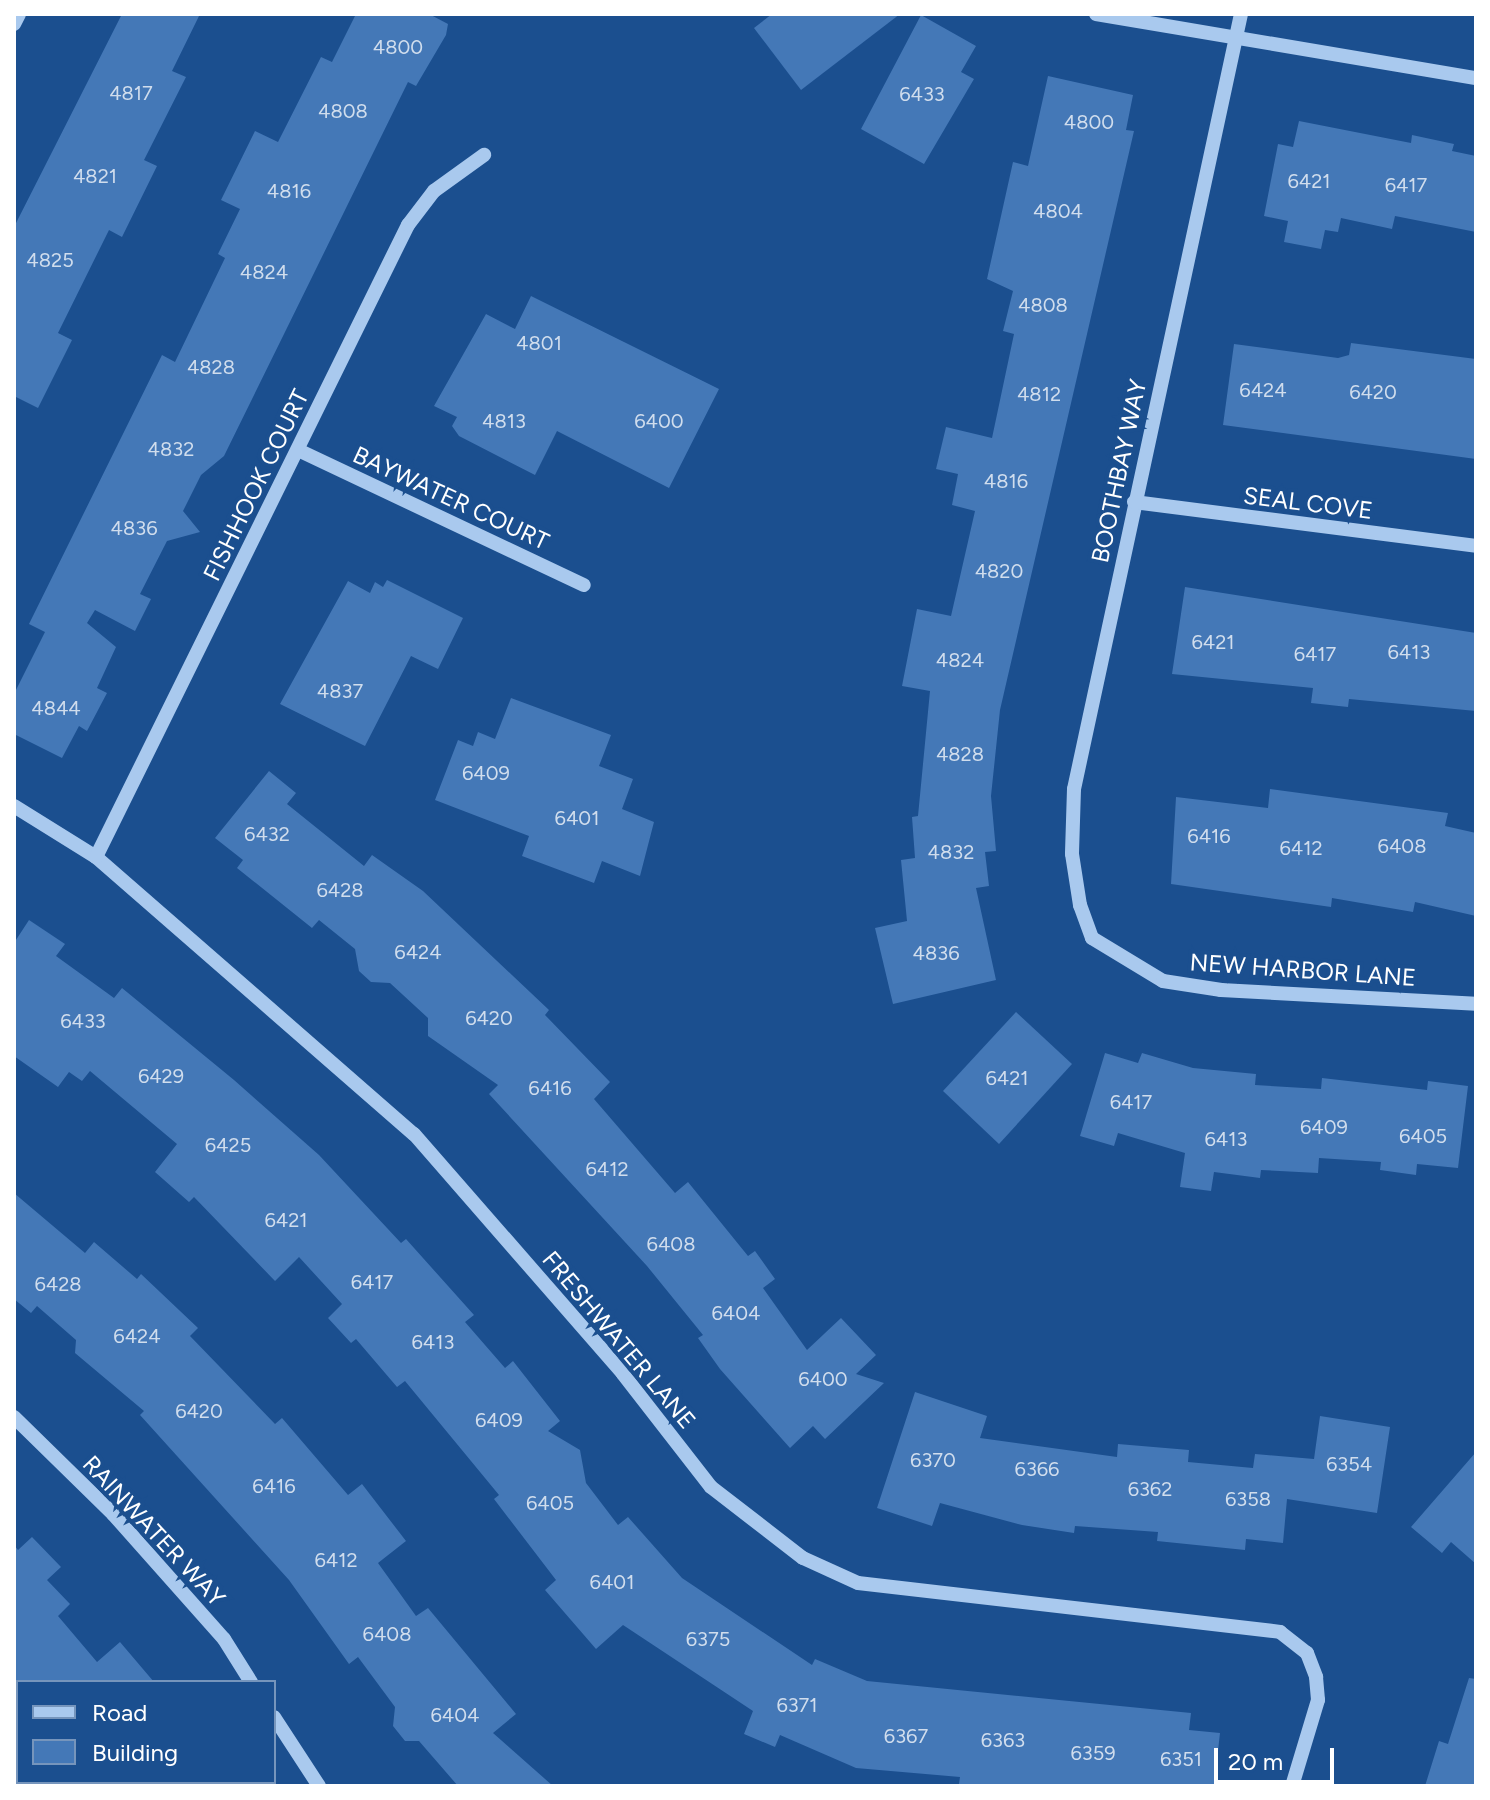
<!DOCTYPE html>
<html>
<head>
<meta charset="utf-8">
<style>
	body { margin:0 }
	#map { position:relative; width:1490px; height:1800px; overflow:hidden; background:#1b4f8f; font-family:Figtree,sans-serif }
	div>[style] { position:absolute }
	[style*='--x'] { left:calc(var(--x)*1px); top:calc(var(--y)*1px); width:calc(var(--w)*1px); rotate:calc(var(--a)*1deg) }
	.building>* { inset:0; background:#4478b7 }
	.minor>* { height:14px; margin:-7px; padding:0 7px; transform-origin:7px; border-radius:7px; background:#a9c9ee }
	span { translate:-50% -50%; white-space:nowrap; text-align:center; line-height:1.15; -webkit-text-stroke:8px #1b4f8f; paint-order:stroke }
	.number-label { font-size:20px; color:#d0dded }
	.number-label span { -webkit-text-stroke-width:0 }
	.street-label { font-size:24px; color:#fff }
	.frame { position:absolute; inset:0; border:16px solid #fff; pointer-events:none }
	.legend { position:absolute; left:16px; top:1680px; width:260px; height:104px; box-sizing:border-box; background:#1b4f8f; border:2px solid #7695bc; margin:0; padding:10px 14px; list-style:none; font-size:24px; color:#fff }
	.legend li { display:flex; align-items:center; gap:16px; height:40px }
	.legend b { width:40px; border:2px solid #7695bc }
	.scale { position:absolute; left:1214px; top:1748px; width:120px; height:36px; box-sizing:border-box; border:4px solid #fff; border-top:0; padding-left:10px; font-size:24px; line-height:28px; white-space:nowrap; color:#fff; -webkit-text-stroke:6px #1b4f8f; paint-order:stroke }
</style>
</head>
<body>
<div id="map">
	<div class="building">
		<div style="clip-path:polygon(122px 14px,200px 14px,172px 71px,186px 77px,144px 160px,157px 166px,122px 237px,109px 230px,58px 333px,72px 340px,38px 408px,14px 396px,14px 227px)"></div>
		<div style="clip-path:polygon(356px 14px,429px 14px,448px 24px,446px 35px,416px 86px,408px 82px,224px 456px,201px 475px,183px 511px,200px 532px,167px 541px,140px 594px,151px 599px,135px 631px,95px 610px,87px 623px,116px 647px,97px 688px,107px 693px,87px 731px,79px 726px,62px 758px,14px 734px,14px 694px,45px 632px,29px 624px,162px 355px,175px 362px,225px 258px,218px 254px,240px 209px,221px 200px,255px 131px,278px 142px,321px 57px,332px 62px)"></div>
		<div style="clip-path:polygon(772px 14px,900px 14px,801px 90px,754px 28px)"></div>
		<div style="clip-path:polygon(921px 15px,976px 46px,961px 72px,974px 79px,924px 164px,861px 129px)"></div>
		<div style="clip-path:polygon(1048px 76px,1133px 95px,1126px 130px,1134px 131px,1000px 710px,991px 796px,996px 851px,985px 852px,989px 886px,976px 888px,996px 980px,893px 1004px,875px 928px,907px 921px,901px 860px,915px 858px,912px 817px,918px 816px,930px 691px,902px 686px,917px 609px,951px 616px,975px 511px,952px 505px,958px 474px,936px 469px,946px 427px,992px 438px,1014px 334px,1003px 331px,1013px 291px,987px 279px,1013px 162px,1028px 166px)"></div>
		<div style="clip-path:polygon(1299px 121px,1411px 143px,1412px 135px,1454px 144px,1452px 151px,1476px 156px,1476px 232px,1395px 216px,1392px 229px,1341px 218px,1338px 232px,1325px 230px,1321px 249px,1284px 242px,1288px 221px,1264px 216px,1278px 144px,1293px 147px)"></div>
		<div style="clip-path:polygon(531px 296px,719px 389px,669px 488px,557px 431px,535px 475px,459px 436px,452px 426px,457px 417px,434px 406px,486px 314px,515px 329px)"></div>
		<div style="clip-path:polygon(1351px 343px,1476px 359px,1476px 459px,1223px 425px,1234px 344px,1338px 358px,1349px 355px)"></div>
		<div style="clip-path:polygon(387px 580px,463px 618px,438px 669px,411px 656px,365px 746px,280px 704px,348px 581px,370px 593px,375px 582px,383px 587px)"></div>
		<div style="clip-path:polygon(1185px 587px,1476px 633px,1476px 711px,1349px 699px,1348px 707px,1311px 703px,1313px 688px,1172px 674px)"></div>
		<div style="clip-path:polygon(511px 698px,611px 735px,599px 766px,633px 779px,622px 809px,654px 822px,640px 876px,602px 861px,594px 883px,522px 856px,529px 836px,435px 800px,458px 740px,473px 746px,478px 732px,495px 739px)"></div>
		<div style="clip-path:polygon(269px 771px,296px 793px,287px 804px,364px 866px,372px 855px,423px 891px,549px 1010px,545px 1015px,610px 1082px,594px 1099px,675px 1193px,688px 1182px,748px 1256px,755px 1251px,775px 1279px,763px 1288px,807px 1350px,841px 1318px,876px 1355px,856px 1374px,884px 1383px,825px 1439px,813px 1426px,790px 1448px,720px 1369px,698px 1338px,703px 1335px,647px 1266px,489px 1094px,498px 1085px,428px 1036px,428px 1018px,390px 983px,371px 982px,359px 971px,355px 949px,319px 920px,312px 928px,237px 868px,243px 860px,215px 838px)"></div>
		<div style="clip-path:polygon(1270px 789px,1448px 813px,1445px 826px,1476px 833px,1476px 916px,1415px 902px,1413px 912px,1332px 898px,1331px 907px,1171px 884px,1176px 797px,1268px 808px)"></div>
		<div style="clip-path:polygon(29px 920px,65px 944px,56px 956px,114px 998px,122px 988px,234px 1080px,319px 1155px,401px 1243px,406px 1239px,474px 1315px,465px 1322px,505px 1368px,513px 1361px,560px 1421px,548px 1431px,580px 1450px,586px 1483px,618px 1525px,628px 1517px,682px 1578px,812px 1665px,815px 1659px,867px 1681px,1191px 1713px,1189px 1730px,1220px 1733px,1214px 1786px,986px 1786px,959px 1784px,960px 1777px,856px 1768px,780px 1735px,775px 1747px,744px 1734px,753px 1711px,623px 1625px,596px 1649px,545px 1590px,556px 1580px,494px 1499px,499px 1495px,405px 1381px,397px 1387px,356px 1339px,351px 1343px,328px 1318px,342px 1304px,299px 1257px,275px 1281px,194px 1197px,189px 1202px,155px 1172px,177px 1144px,90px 1071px,82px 1081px,69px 1072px,58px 1087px,14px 1056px,14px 943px)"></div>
		<div style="clip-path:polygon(1016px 1012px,1072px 1064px,999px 1144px,943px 1091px)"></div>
		<div style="clip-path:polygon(1105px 1053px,1138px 1063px,1142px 1053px,1193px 1068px,1256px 1074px,1255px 1085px,1321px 1089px,1322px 1078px,1427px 1090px,1428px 1081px,1468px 1086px,1458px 1168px,1417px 1164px,1416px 1175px,1380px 1170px,1381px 1162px,1319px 1158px,1318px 1173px,1261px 1170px,1260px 1178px,1214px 1172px,1211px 1191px,1180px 1187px,1185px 1153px,1118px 1133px,1114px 1146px,1080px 1136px)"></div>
		<div style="clip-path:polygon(14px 1193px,85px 1253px,94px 1242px,137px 1279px,141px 1274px,198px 1328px,190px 1336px,275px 1424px,282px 1418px,348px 1495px,362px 1484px,406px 1541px,378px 1563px,416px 1616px,428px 1608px,516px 1714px,493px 1733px,553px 1786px,458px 1786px,419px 1741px,405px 1741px,393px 1726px,395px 1707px,358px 1657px,349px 1664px,289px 1580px,140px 1415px,144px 1411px,75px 1353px,76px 1340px,37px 1306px,31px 1313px,14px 1299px)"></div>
		<div style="clip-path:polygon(915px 1392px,987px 1416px,980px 1438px,1117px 1457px,1118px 1444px,1189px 1450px,1188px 1462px,1253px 1468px,1255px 1454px,1314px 1459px,1320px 1416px,1390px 1427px,1377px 1513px,1287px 1499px,1283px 1543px,1246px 1539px,1245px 1550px,1157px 1541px,1158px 1532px,1075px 1526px,1074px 1533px,1022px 1525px,940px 1503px,932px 1526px,877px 1508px)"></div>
		<div style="clip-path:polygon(1476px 1452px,1476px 1564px,1451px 1542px,1442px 1553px,1411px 1527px)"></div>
		<div style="clip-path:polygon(32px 1537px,61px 1567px,47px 1580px,70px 1604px,58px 1616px,97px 1662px,120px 1642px,154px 1682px,14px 1682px,14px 1545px,18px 1550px)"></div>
		<div style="clip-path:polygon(1469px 1678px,1476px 1679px,1476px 1786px,1425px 1786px,1439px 1741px,1448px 1744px)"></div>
	</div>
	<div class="minor">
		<div style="--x:1096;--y:14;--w:385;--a:9.6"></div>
		<div style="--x:1241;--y:14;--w:793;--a:102.16"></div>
		<div style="--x:1074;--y:789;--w:65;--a:91.8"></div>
		<div style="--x:1072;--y:854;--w:52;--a:81.1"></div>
		<div style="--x:1080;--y:905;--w:35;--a:70"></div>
		<div style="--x:1092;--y:938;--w:83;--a:31.2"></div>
		<div style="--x:1163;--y:981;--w:59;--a:8.8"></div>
		<div style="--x:1221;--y:990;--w:255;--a:3.1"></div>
		<div style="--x:14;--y:24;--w:11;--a:-63"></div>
		<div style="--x:298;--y:450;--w:316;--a:25.3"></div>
		<div style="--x:1134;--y:502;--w:345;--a:7.3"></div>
		<div style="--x:14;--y:806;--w:97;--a:31.9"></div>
		<div style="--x:96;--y:857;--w:422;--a:41.1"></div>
		<div style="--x:414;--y:1134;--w:318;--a:48.9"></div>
		<div style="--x:623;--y:1374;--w:143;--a:52.1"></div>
		<div style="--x:711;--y:1487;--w:116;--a:37.7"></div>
		<div style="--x:803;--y:1558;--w:60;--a:24.4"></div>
		<div style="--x:858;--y:1583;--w:425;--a:6.6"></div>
		<div style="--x:1280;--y:1632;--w:34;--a:38"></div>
		<div style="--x:1307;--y:1653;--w:26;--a:69"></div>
		<div style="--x:1316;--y:1677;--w:23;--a:85"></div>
		<div style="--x:1318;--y:1700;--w:90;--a:106.8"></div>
		<div style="--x:96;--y:857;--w:705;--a:-63.73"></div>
		<div style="--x:408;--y:225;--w:43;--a:-52.6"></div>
		<div style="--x:434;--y:191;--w:62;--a:-35.8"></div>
		<div style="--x:14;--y:1417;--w:139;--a:44.4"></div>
		<div style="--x:113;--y:1514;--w:167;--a:48.4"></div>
		<div style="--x:224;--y:1639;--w:51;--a:57.9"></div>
		<div style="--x:274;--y:1717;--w:82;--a:56.9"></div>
	</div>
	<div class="number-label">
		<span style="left:398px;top:47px">4800</span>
		<span style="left:131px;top:93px">4817</span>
		<span style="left:922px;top:94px">6433</span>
		<span style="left:343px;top:111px">4808</span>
		<span style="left:1089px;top:122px">4800</span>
		<span style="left:95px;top:176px">4821</span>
		<span style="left:1309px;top:181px">6421</span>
		<span style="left:1406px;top:185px">6417</span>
		<span style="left:289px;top:191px">4816</span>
		<span style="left:1058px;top:211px">4804</span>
		<span style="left:50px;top:260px">4825</span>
		<span style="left:264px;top:272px">4824</span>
		<span style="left:1043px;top:305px">4808</span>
		<span style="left:539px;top:343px">4801</span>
		<span style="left:211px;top:367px">4828</span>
		<span style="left:1263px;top:390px">6424</span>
		<span style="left:1373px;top:392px">6420</span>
		<span style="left:1039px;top:394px">4812</span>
		<span style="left:504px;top:421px">4813</span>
		<span style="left:659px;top:421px">6400</span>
		<span style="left:171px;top:449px">4832</span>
		<span style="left:1006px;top:481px">4816</span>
		<span style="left:134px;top:528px">4836</span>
		<span style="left:999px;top:571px">4820</span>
		<span style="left:1213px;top:642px">6421</span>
		<span style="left:1409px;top:652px">6413</span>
		<span style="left:1315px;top:654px">6417</span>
		<span style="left:960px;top:660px">4824</span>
		<span style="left:340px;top:691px">4837</span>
		<span style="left:56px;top:708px">4844</span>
		<span style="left:960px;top:754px">4828</span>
		<span style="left:486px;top:773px">6409</span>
		<span style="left:577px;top:818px">6401</span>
		<span style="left:267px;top:834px">6432</span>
		<span style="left:1209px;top:836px">6416</span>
		<span style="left:1402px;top:846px">6408</span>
		<span style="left:1301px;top:848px">6412</span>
		<span style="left:951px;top:852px">4832</span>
		<span style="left:340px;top:890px">6428</span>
		<span style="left:418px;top:952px">6424</span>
		<span style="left:936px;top:953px">4836</span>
		<span style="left:489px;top:1018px">6420</span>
		<span style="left:83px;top:1021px">6433</span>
		<span style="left:161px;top:1076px">6429</span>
		<span style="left:1007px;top:1078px">6421</span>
		<span style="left:550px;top:1088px">6416</span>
		<span style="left:1131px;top:1102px">6417</span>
		<span style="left:1324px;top:1127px">6409</span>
		<span style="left:1423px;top:1136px">6405</span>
		<span style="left:1226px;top:1139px">6413</span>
		<span style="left:228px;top:1145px">6425</span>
		<span style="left:607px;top:1169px">6412</span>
		<span style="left:286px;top:1220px">6421</span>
		<span style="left:671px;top:1244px">6408</span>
		<span style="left:372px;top:1282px">6417</span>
		<span style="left:58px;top:1284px">6428</span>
		<span style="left:736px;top:1313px">6404</span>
		<span style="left:137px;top:1336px">6424</span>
		<span style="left:433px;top:1342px">6413</span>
		<span style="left:823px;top:1379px">6400</span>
		<span style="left:199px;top:1411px">6420</span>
		<span style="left:499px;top:1420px">6409</span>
		<span style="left:933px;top:1460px">6370</span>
		<span style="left:1349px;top:1464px">6354</span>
		<span style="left:1037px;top:1469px">6366</span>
		<span style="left:274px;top:1486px">6416</span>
		<span style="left:1150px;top:1489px">6362</span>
		<span style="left:1248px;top:1499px">6358</span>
		<span style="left:550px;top:1503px">6405</span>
		<span style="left:336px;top:1560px">6412</span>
		<span style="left:612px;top:1582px">6401</span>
		<span style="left:387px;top:1634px">6408</span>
		<span style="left:708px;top:1639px">6375</span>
		<span style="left:797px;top:1705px">6371</span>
		<span style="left:455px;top:1715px">6404</span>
		<span style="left:906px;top:1736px">6367</span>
		<span style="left:1003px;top:1740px">6363</span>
		<span style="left:1093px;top:1753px">6359</span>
		<span style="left:1181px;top:1759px">6351</span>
	</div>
	<div class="street-label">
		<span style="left:1119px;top:471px;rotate:-78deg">BOOTHBAY WAY</span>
		<span style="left:256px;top:485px;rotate:-64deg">FISHHOOK COURT</span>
		<span style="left:451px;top:498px;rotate:25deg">BAYWATER COURT</span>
		<span style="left:1308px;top:503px;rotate:7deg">SEAL COVE</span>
		<span style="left:1303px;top:970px;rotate:4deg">NEW HARBOR LANE</span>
		<span style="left:619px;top:1340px;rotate:50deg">FRESHWATER LANE</span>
		<span style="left:154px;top:1531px;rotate:47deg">RAINWATER WAY</span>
	</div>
	<div class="frame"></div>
	<ul class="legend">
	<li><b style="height:10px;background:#a9c9ee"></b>Road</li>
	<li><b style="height:22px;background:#4478b7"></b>Building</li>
	</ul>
	<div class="scale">20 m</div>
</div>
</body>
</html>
